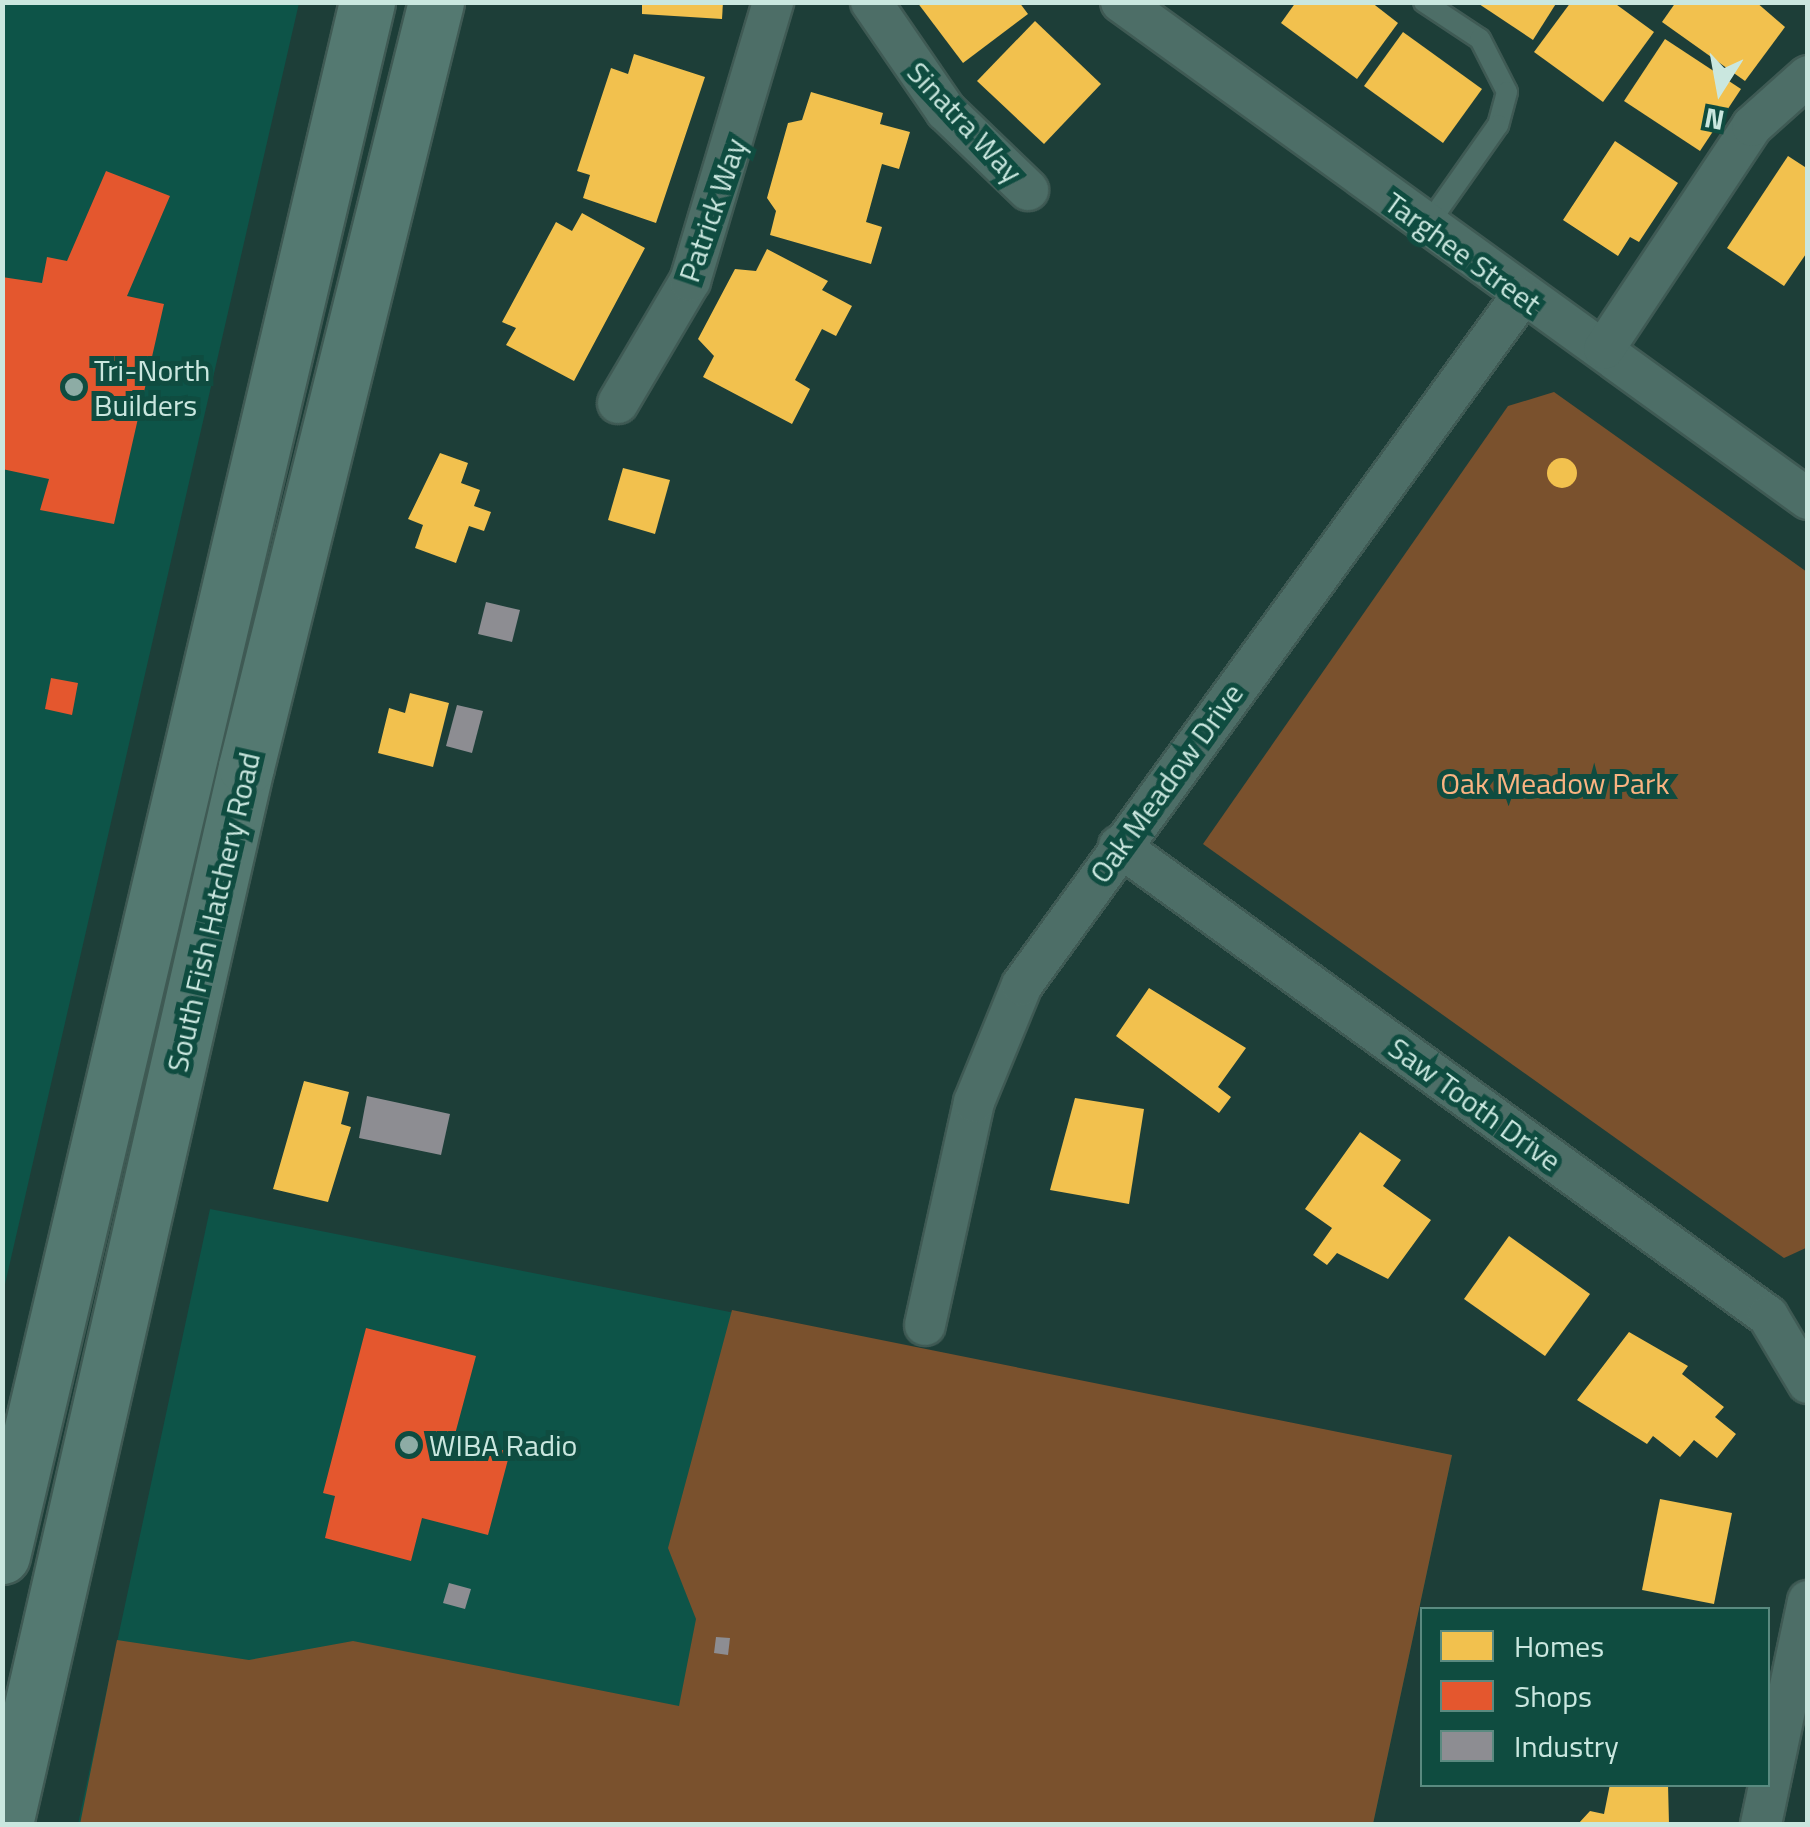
<!DOCTYPE html>
<html>
<head>
<meta charset="utf-8">
<style>
	body { margin:0 }
	#map { position:relative; width:1810px; height:1827px; overflow:hidden; background:#1d3e38; font-family:"Titillium Web",sans-serif }
	div>[style] { position:absolute }
	[style*='--x'] { left:calc(var(--x)*1px); top:calc(var(--y)*1px); width:calc(var(--w)*1px); rotate:calc(var(--a)*1deg) }
	.built>* { inset:0; background:#0d5448 }
	.green>* { inset:0; background:#7a512d }
	.homes>* { inset:0; background:#f2c14e }
	.round { border-radius:50% }
	.shops>* { inset:0; background:#e4572e }
	.industry>* { inset:0; background:#8d8d92 }
	.roads { filter:drop-shadow(2px 0 #3f5a54) drop-shadow(-2px 0 #3f5a54) drop-shadow(0 2px #3f5a54) drop-shadow(0 -2px #3f5a54) }
	.service>* { height:20px; margin:-10px; padding:0 10px; transform-origin:10px; border-radius:10px; background:#4d6e67 }
	.minor>* { height:40px; margin:-20px; padding:0 20px; transform-origin:20px; border-radius:20px; background:#4d6e67 }
	.secondary>* { height:55px; margin:-27.5px; padding:0 27.5px; transform-origin:27.5px; border-radius:27.5px; background:#547971 }
	.dots>* { width:28px; height:28px; translate:-50% -50%; box-sizing:border-box; border:5px solid #0f4c40; border-radius:50% }
	span { translate:-50% -50%; white-space:nowrap; text-align:center; line-height:1.15; -webkit-text-stroke:10px #0f4c40; paint-order:stroke }
	.street-label { font-size:30px; color:#cae7df }
	.poi-label { font-size:30px; color:#cae7df }
	.left { translate:0 -50%; text-align:left }
	.park-label { font-size:30px; color:#fab381 }
	.frame { position:absolute; inset:0; border:5px solid #cae7df; pointer-events:none }
	.legend { position:absolute; left:1420px; top:1607px; width:350px; height:180px; box-sizing:border-box; background:#0f4c40; border:2px solid #5a8a80; margin:0; padding:12px 18px; list-style:none; font-size:30px; color:#cae7df }
	.legend li { display:flex; align-items:center; gap:20px; height:50px }
	.legend b { width:50px; border:2px solid #5a8a80 }
	.north { position:absolute; left:1670px; top:40px; width:100px; height:100px; -webkit-text-stroke:8px #0f4c40; paint-order:stroke; rotate:191deg; font-size:28px; font-weight:700; line-height:40px; text-align:center; color:#cae7df }
	.north::after { content:''; display:block; margin:auto; width:35px; height:45px; background:#cae7df; clip-path:polygon(50% 0,100% 100%,50% 72%,0 100%) }
</style>
</head>
<body>
<div id="map">
	<div class="built">
		<div style="clip-path:polygon(3px 3px,299px 3px,3px 1293px)"></div>
		<div style="clip-path:polygon(210px 1209px,1452px 1455px,1373px 1824px,78px 1824px)"></div>
	</div>
	<div class="green">
		<div style="clip-path:polygon(1554px 392px,1807px 572px,1808px 1247px,1784px 1258px,1203px 844px,1508px 406px)"></div>
		<div style="clip-path:polygon(732px 1310px,1452px 1455px,1373px 1824px,80px 1824px,117px 1640px,249px 1660px,353px 1641px,679px 1706px,696px 1619px,668px 1548px)"></div>
	</div>
	<div class="homes">
		<div style="clip-path:polygon(642px 2px,723px 2px,722px 19px,642px 14px)"></div>
		<div style="clip-path:polygon(917px 2px,1019px 2px,1028px 14px,963px 63px)"></div>
		<div style="clip-path:polygon(1296px 2px,1371px 2px,1398px 23px,1357px 79px,1281px 23px)"></div>
		<div style="clip-path:polygon(1476px 2px,1557px 2px,1533px 40px)"></div>
		<div style="clip-path:polygon(1571px 2px,1613px 2px,1654px 32px,1603px 102px,1534px 52px)"></div>
		<div style="clip-path:polygon(1676px 2px,1756px 2px,1785px 27px,1745px 81px,1662px 22px)"></div>
		<div style="clip-path:polygon(1035px 21px,1101px 84px,1044px 144px,977px 81px)"></div>
		<div style="clip-path:polygon(1403px 32px,1482px 89px,1443px 143px,1364px 86px)"></div>
		<div style="clip-path:polygon(1665px 39px,1741px 89px,1700px 151px,1624px 101px)"></div>
		<div style="clip-path:polygon(634px 54px,705px 77px,656px 223px,583px 198px,590px 175px,577px 171px,611px 68px,628px 74px)"></div>
		<div style="clip-path:polygon(811px 92px,883px 113px,880px 124px,910px 132px,899px 169px,882px 164px,866px 222px,882px 227px,871px 264px,770px 235px,776px 211px,767px 198px,788px 123px,802px 120px)"></div>
		<div style="clip-path:polygon(1615px 141px,1678px 183px,1639px 242px,1630px 237px,1618px 256px,1563px 220px)"></div>
		<div style="clip-path:polygon(1788px 156px,1808px 169px,1808px 251px,1784px 286px,1727px 248px)"></div>
		<div style="clip-path:polygon(582px 213px,645px 248px,574px 381px,506px 345px,516px 328px,502px 322px,556px 222px,572px 231px)"></div>
		<div style="clip-path:polygon(767px 249px,828px 281px,822px 290px,852px 306px,836px 336px,822px 329px,795px 380px,810px 389px,792px 424px,703px 377px,714px 356px,698px 339px,735px 269px,756px 271px)"></div>
		<div style="clip-path:polygon(440px 453px,468px 463px,461px 483px,480px 490px,474px 506px,491px 512px,484px 531px,469px 526px,456px 563px,415px 548px,423px 525px,408px 519px)"></div>
		<div class="round" style="left:1547px;top:458px;width:30px;height:30px"></div>
		<div style="clip-path:polygon(623px 468px,670px 480px,655px 534px,608px 520px)"></div>
		<div style="clip-path:polygon(410px 693px,449px 703px,433px 767px,378px 753px,389px 708px,405px 713px)"></div>
		<div style="clip-path:polygon(1149px 988px,1246px 1048px,1218px 1087px,1231px 1097px,1219px 1113px,1116px 1036px)"></div>
		<div style="clip-path:polygon(304px 1081px,349px 1092px,341px 1124px,351px 1127px,328px 1202px,273px 1189px)"></div>
		<div style="clip-path:polygon(1075px 1098px,1144px 1109px,1129px 1204px,1050px 1190px)"></div>
		<div style="clip-path:polygon(1360px 1132px,1401px 1160px,1383px 1186px,1431px 1220px,1388px 1279px,1337px 1253px,1327px 1265px,1313px 1255px,1332px 1228px,1305px 1209px)"></div>
		<div style="clip-path:polygon(1509px 1236px,1590px 1294px,1545px 1356px,1464px 1299px)"></div>
		<div style="clip-path:polygon(1629px 1332px,1688px 1366px,1682px 1374px,1724px 1407px,1715px 1417px,1736px 1434px,1717px 1458px,1694px 1440px,1680px 1457px,1653px 1436px,1647px 1444px,1577px 1400px)"></div>
		<div style="clip-path:polygon(1660px 1499px,1732px 1513px,1714px 1604px,1642px 1590px)"></div>
		<div style="clip-path:polygon(1610px 1784px,1668px 1784px,1669px 1824px,1578px 1824px,1590px 1811px,1604px 1814px)"></div>
	</div>
	<div class="shops">
		<div style="clip-path:polygon(106px 171px,170px 196px,127px 296px,164px 304px,114px 524px,40px 510px,49px 479px,2px 469px,2px 277px,42px 283px,47px 257px,67px 261px)"></div>
		<div style="clip-path:polygon(51px 678px,78px 683px,72px 715px,45px 709px)"></div>
		<div style="clip-path:polygon(366px 1328px,476px 1356px,454px 1438px,510px 1452px,488px 1535px,422px 1518px,411px 1561px,325px 1538px,335px 1496px,323px 1493px)"></div>
	</div>
	<div class="industry">
		<div style="clip-path:polygon(486px 602px,520px 610px,512px 642px,478px 634px)"></div>
		<div style="clip-path:polygon(457px 705px,483px 711px,472px 753px,446px 746px)"></div>
		<div style="clip-path:polygon(367px 1096px,450px 1114px,441px 1155px,359px 1138px)"></div>
		<div style="clip-path:polygon(449px 1583px,471px 1589px,465px 1609px,443px 1603px)"></div>
		<div style="clip-path:polygon(716px 1637px,730px 1638px,728px 1655px,714px 1653px)"></div>
	</div>
	<div class="roads">
		<div class="service">
			<div style="--x:1424;--y:2;--w:67;--a:33.5"></div>
			<div style="--x:1480;--y:39;--w:59;--a:63"></div>
			<div style="--x:1507;--y:92;--w:34;--a:105"></div>
			<div style="--x:1498;--y:125;--w:125;--a:125.2"></div>
		</div>
		<div class="minor">
			<div style="--x:871;--y:2;--w:132;--a:55.5"></div>
			<div style="--x:946;--y:111;--w:114;--a:43.9"></div>
			<div style="--x:1121;--y:2;--w:848;--a:35.88"></div>
			<div style="--x:1604;--y:349;--w:268;--a:-56.4"></div>
			<div style="--x:1752;--y:126;--w:75;--a:-41.8"></div>
			<div style="--x:618;--y:403;--w:142;--a:-59.5"></div>
			<div style="--x:690;--y:281;--w:291;--a:-73.4"></div>
			<div style="--x:1119;--y:846;--w:801;--a:35.91"></div>
			<div style="--x:1768;--y:1316;--w:78;--a:59.2"></div>
			<div style="--x:925;--y:1325;--w:228;--a:-77.6"></div>
			<div style="--x:974;--y:1102;--w:126;--a:-67.7"></div>
			<div style="--x:1022;--y:985;--w:850;--a:-54.05"></div>
			<div style="--x:1761;--y:1824;--w:228;--a:-78.1"></div>
		</div>
		<div class="secondary">
			<div style="--x:2;--y:1556;--w:1596;--a:-76.78"></div>
			<div style="--x:5;--y:1824;--w:1084;--a:-77.16"></div>
			<div style="--x:246;--y:767;--w:788;--a:-76.05"></div>
		</div>
	</div>
	<div class="dots">
		<div style="left:74px;top:387px;background:#8daca5"></div>
		<div style="left:409px;top:1445px;background:#8daca5"></div>
	</div>
	<div class="street-label">
		<span style="left:965px;top:122px;rotate:47deg">Sinatra Way</span>
		<span style="left:712px;top:210px;rotate:-71deg">Patrick Way</span>
		<span style="left:1463px;top:253px;rotate:36deg">Targhee Street</span>
		<span style="left:1166px;top:783px;rotate:-54deg">Oak Meadow Drive</span>
		<span style="left:213px;top:912px;rotate:-77deg">South Fish Hatchery Road</span>
		<span style="left:1475px;top:1104px;rotate:36deg">Saw Tooth Drive</span>
	</div>
	<div class="poi-label">
		<span class="left" style="left:94px;top:387px">Tri-North<br>Builders</span>
		<span class="left" style="left:429px;top:1445px">WIBA Radio</span>
	</div>
	<div class="park-label">
		<span style="left:1555px;top:783px">Oak Meadow Park</span>
	</div>
	<div class="frame"></div>
	<ul class="legend">
	<li><b style="height:28px;background:#f2c14e"></b>Homes</li>
	<li><b style="height:28px;background:#e4572e"></b>Shops</li>
	<li><b style="height:28px;background:#8d8d92"></b>Industry</li>
	</ul>
	<div class="north">N</div>
</div>
</body>
</html>
